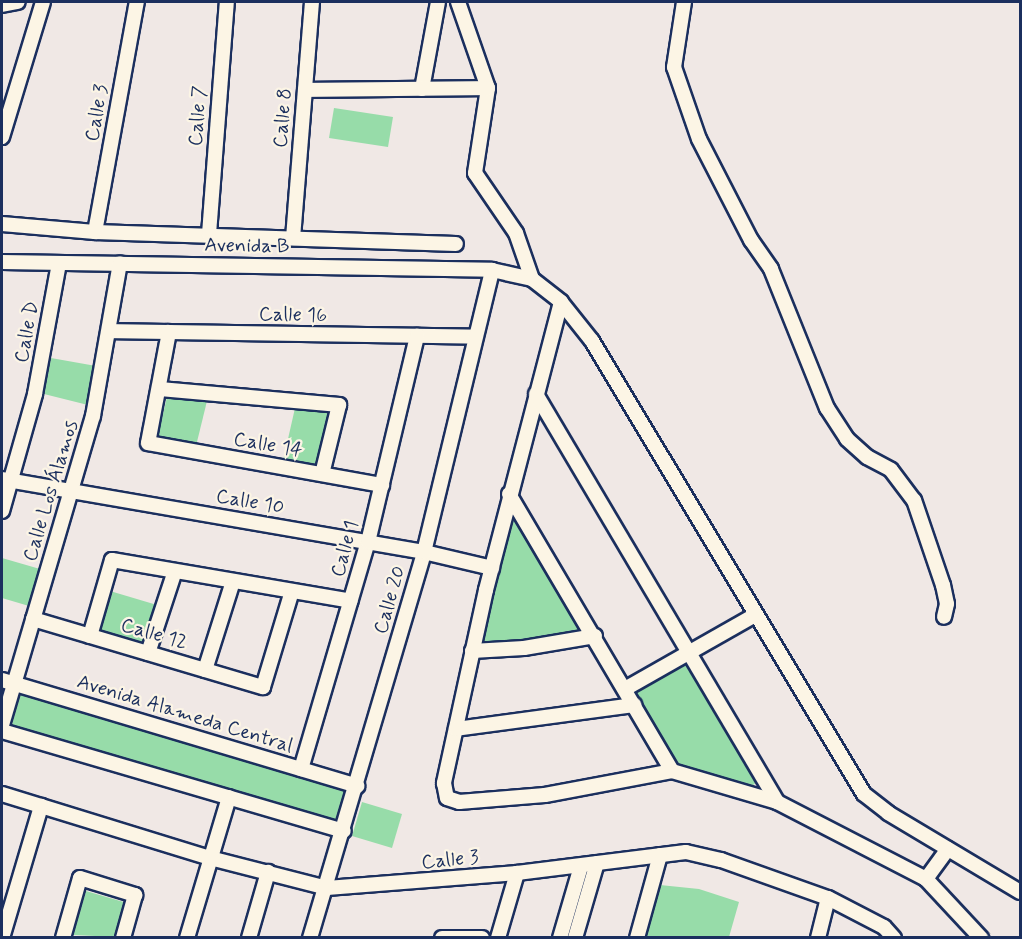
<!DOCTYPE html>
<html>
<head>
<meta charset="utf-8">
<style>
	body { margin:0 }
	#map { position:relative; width:1022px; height:939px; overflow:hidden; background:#f0e8e5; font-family:Mynerve,sans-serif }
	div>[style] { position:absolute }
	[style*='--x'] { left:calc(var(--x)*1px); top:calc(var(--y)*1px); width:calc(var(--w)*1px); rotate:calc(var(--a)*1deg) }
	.green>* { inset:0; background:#97dca9 }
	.roads { filter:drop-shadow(2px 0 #1b2f5e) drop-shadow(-2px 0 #1b2f5e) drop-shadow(0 2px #1b2f5e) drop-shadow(0 -2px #1b2f5e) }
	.minor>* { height:14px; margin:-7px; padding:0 7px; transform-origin:7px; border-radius:7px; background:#fcf5e5 }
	span { translate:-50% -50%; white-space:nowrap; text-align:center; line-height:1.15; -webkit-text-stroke:4.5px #fcf5e5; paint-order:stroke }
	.street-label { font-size:20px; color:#1b2f5e }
	.frame { position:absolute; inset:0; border:3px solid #1b2f5e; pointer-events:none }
</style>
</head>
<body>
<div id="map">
	<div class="green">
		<div style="clip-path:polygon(334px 108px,393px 117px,388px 147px,329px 138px)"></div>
		<div style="clip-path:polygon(51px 358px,96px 366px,88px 405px,44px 394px)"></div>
		<div style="clip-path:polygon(167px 397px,207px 401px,196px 446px,157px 439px)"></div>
		<div style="clip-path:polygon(295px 408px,331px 412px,318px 467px,283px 461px)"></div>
		<div style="clip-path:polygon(511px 512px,584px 627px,583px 633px,485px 647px,480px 638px)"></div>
		<div style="clip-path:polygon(2px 558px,40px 569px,29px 606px,2px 598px)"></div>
		<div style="clip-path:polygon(110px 591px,157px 605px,144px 644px,98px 632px)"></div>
		<div style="clip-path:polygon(687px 661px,758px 781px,752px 786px,679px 767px,633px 691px)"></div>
		<div style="clip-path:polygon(21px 692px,350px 788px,340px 824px,11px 728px)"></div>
		<div style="clip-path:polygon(362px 802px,402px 814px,392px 848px,352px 836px)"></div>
		<div style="clip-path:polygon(660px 885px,699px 889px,739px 902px,729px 937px,645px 937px)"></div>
		<div style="clip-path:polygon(86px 891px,127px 903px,117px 937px,73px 935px)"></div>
	</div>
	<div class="roads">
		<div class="minor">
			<div style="--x:458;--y:2;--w:91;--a:70.8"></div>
			<div style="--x:488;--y:88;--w:86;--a:98.7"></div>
			<div style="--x:475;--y:173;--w:73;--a:55.7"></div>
			<div style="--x:516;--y:233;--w:49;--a:70.8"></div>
			<div style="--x:684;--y:2;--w:66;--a:98.7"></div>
			<div style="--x:674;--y:67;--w:76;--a:70.9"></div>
			<div style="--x:699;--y:139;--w:114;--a:62.8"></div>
			<div style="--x:751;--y:240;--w:35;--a:55"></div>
			<div style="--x:771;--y:269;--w:150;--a:68.1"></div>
			<div style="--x:827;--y:408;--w:37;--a:57"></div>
			<div style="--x:847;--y:439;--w:27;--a:42"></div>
			<div style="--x:867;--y:457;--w:27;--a:28"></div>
			<div style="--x:891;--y:470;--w:38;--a:53"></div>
			<div style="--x:914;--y:500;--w:90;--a:71.2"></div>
			<div style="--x:943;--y:585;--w:19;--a:78"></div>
			<div style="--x:947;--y:604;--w:13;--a:103"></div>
			<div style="--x:2;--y:5;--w:16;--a:-11"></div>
			<div style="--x:422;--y:89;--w:88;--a:-79.6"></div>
			<div style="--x:305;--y:90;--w:183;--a:-0.6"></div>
			<div style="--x:2;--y:137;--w:141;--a:-73.1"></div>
			<div style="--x:2;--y:224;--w:93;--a:4.9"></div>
			<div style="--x:95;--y:232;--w:361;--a:1.9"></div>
			<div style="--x:95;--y:232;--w:234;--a:-79.7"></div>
			<div style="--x:209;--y:234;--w:233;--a:-85.6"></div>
			<div style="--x:293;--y:238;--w:237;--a:-85.4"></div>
			<div style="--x:2;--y:262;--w:490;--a:0.9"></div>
			<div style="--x:492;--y:270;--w:41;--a:12.7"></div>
			<div style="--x:532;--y:279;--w:37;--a:38"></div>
			<div style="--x:561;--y:302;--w:50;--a:51.5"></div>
			<div style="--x:592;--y:341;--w:528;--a:59.02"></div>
			<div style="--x:864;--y:794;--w:31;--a:38"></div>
			<div style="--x:888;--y:813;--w:154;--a:30.9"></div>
			<div style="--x:561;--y:302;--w:298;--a:104.6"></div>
			<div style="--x:486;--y:590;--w:198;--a:102.3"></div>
			<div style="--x:444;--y:783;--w:15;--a:79"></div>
			<div style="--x:447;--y:798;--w:13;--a:18"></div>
			<div style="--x:459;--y:802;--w:86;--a:-4.7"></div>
			<div style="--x:545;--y:795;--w:129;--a:-10.7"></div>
			<div style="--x:672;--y:771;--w:109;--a:16.4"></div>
			<div style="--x:777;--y:802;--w:168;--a:27.3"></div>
			<div style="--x:926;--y:879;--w:81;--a:47"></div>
			<div style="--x:110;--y:331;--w:365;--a:0.9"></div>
			<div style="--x:169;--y:332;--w:113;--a:100.7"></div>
			<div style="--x:148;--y:443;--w:238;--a:10.2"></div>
			<div style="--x:160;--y:389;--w:180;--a:5.1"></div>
			<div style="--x:339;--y:405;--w:71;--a:103.8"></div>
			<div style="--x:536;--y:394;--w:474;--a:59.4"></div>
			<div style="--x:2;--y:479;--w:428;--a:9.8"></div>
			<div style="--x:424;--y:552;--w:70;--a:13.2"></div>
			<div style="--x:509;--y:494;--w:321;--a:59.5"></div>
			<div style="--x:2;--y:511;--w:122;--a:-74.2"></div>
			<div style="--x:35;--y:394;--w:133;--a:-79.6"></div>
			<div style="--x:33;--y:619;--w:240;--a:16.5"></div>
			<div style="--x:263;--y:687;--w:100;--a:-73.2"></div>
			<div style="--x:90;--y:636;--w:79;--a:-73.9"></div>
			<div style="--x:112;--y:560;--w:242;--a:9.7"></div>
			<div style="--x:472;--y:651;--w:52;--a:-3.3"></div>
			<div style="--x:524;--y:648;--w:72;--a:-9.6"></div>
			<div style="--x:148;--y:653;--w:86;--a:-71.8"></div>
			<div style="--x:205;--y:670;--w:93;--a:-72.5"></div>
			<div style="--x:2;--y:680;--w:371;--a:16.6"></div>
			<div style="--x:625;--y:689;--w:150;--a:-29.6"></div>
			<div style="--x:2;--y:725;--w:322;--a:-73.6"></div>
			<div style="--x:93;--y:416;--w:155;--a:-80"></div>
			<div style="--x:456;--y:729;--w:180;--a:-7.7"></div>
			<div style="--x:2;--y:731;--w:356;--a:16.3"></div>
			<div style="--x:301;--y:769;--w:237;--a:-73.6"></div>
			<div style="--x:368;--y:542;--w:212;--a:-76.6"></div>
			<div style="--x:2;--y:794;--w:218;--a:17.1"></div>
			<div style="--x:210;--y:858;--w:121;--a:14.4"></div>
			<div style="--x:327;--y:888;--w:191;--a:-4.5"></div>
			<div style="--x:517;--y:873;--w:170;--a:-7.1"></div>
			<div style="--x:686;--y:852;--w:36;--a:13"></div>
			<div style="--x:721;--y:860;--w:114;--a:19.6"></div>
			<div style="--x:828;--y:898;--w:63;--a:27.4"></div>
			<div style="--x:884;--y:927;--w:15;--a:48"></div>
			<div style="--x:926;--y:879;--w:37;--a:-54"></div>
			<div style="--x:2;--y:938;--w:138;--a:-73.5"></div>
			<div style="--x:63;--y:938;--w:62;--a:-74.2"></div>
			<div style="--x:80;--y:878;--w:58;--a:17.2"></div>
			<div style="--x:135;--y:895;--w:45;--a:105.6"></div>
			<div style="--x:187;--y:938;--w:147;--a:-73.4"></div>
			<div style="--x:249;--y:938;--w:69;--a:-73.9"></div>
			<div style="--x:310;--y:938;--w:402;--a:-73.5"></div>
			<div style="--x:424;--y:552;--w:290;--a:-76.4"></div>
			<div style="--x:442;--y:938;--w:40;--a:0"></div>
			<div style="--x:498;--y:938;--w:68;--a:-73.7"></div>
			<div style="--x:560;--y:938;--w:75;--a:-73.7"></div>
			<div style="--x:575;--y:938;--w:78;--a:-73.7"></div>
			<div style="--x:637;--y:938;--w:86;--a:-74.5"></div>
			<div style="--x:818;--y:938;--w:41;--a:-76"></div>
		</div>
	</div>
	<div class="street-label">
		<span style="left:97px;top:113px;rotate:-80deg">Calle 3</span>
		<span style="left:198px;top:116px;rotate:-86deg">Calle 7</span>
		<span style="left:283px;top:118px;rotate:-85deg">Calle 8</span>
		<span style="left:247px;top:246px;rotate:1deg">Avenida B</span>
		<span style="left:293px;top:315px;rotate:1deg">Calle 16</span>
		<span style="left:27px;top:332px;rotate:-80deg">Calle D</span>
		<span style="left:268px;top:445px;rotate:10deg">Calle 14</span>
		<span style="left:51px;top:491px;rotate:-73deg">Calle Los Álamos</span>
		<span style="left:250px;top:502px;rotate:10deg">Calle 10</span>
		<span style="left:345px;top:549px;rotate:-75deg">Calle 1</span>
		<span style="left:390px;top:600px;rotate:-74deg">Calle 20</span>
		<span style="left:154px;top:634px;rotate:16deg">Calle 12</span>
		<span style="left:185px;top:714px;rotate:17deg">Avenida Alameda Central</span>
		<span style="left:450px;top:860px;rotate:-6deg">Calle 3</span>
	</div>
	<div class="frame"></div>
</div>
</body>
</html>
